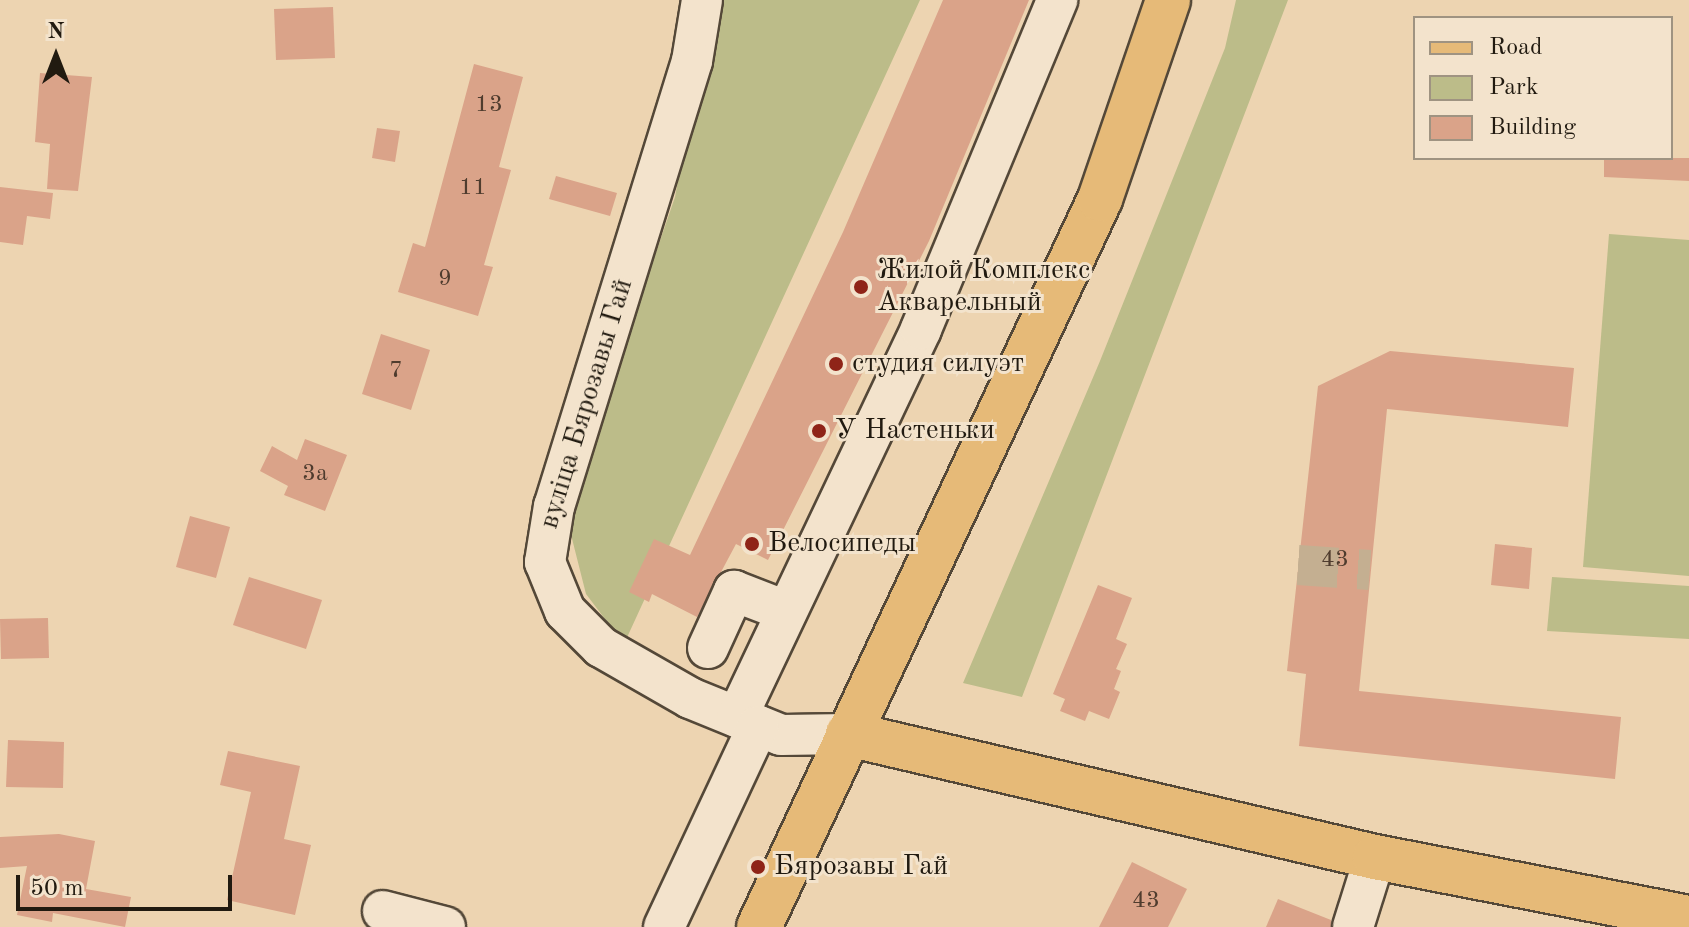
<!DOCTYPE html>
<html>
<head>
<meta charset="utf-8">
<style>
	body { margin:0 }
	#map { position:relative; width:1689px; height:927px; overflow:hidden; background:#edd4b1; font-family:"Old Standard TT",serif }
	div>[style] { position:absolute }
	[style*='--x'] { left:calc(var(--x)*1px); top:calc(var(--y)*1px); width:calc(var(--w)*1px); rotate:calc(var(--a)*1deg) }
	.green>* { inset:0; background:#bcbc89 }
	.building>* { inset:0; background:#daa389 }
	.minor-tunnel>* { height:40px; margin-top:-20px; transform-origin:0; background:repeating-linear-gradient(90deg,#c4af91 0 40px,transparent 0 60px) }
	.roads { filter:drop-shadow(2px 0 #544838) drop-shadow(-2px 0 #544838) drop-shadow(0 2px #544838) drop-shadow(0 -2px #544838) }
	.minor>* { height:40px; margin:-20px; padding:0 20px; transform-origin:20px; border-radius:20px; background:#f3e3cc }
	.major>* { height:44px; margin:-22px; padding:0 22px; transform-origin:22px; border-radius:22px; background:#e6ba78 }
	.dots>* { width:22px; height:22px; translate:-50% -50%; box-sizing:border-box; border:4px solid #f3e3cc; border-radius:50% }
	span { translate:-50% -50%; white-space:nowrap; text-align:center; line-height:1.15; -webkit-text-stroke:6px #f3e3cc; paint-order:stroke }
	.number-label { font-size:24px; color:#4f3c2e }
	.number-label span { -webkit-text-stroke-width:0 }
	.poi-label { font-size:28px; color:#211a10 }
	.left { translate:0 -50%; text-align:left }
	.street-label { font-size:28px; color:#211a10 }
	.legend { position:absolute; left:1413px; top:16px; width:260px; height:144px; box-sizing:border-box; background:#f3e3cc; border:2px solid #9f9381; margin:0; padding:10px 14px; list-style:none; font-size:24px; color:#211a10 }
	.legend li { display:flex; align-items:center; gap:16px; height:40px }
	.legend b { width:40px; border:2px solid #9f9381 }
	.north { position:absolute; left:16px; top:16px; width:80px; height:80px; -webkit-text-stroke:6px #f3e3cc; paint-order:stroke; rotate:0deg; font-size:22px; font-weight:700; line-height:32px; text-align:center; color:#211a10 }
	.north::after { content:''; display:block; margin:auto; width:28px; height:36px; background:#211a10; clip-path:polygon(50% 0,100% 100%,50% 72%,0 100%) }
	.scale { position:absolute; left:16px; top:875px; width:216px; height:36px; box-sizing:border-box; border:4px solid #211a10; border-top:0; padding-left:10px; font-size:24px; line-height:28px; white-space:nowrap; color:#211a10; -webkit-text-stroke:6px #f3e3cc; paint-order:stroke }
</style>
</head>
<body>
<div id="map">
	<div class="green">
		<div style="clip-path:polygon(710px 0,920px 0,624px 644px,586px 594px,566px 515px,675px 197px)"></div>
		<div style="clip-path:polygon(1236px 0,1288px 0,1022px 697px,963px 683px,1100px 361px,1225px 48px)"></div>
		<div style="clip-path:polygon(1609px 234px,1689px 240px,1689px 576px,1583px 567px)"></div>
		<div style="clip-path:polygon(1552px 577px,1689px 586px,1689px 639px,1547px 631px)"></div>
	</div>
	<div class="building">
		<div style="clip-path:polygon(943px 0,1029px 0,929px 241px,768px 560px,736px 544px,697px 617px,652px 594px,649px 602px,629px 592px,654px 539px,690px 555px,843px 232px)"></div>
		<div style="clip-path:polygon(333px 7px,335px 58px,276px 60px,274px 9px)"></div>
		<div style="clip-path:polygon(474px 64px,523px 77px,499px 167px,511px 170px,484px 265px,493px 267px,478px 316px,398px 292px,413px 243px,425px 247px)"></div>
		<div style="clip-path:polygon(40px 73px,92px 77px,78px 191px,47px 189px,50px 144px,35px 142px)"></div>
		<div style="clip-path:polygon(377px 128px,400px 131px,395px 162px,372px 158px)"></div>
		<div style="clip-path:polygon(1604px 158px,1689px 158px,1689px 181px,1604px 177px)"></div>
		<div style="clip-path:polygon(556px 176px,617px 193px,610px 216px,549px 199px)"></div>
		<div style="clip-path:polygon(0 187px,53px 193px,50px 219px,27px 216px,23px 245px,0 242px)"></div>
		<div style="clip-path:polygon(381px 334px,430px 350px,411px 410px,362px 394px)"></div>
		<div style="clip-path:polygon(1390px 351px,1574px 368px,1568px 427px,1387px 409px,1359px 691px,1621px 717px,1615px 779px,1299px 746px,1306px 674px,1287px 671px,1318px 386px)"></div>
		<div style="clip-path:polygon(305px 439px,347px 455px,325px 511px,284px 495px,288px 486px,260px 471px,272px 446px,297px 460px)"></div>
		<div style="clip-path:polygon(190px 516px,230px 527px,216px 578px,176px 567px)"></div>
		<div style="clip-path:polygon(1495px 544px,1532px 548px,1529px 589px,1491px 585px)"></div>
		<div style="clip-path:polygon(249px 577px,322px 600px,306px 649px,233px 625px)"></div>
		<div style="clip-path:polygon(1098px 585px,1132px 598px,1116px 639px,1127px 644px,1116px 669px,1121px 671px,1114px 689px,1120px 692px,1109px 719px,1089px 711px,1085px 721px,1060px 711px,1065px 699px,1053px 694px)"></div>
		<div style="clip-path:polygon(48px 618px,49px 658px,1px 659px,0 619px)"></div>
		<div style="clip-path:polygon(8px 740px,64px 742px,63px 788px,6px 787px)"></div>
		<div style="clip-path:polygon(228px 751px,300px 766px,284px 839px,311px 845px,295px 915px,227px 900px,251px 792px,220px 785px)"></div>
		<div style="clip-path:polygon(59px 834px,95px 841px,86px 889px,131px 897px,125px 927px,53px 913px,52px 922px,17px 915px,27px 866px,0 868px,0 837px)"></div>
		<div style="clip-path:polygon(1132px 862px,1187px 889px,1168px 927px,1099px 927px)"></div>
		<div style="clip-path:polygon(1278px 899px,1331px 920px,1331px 927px,1266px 927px)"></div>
	</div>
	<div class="minor-tunnel">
		<div style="--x:1298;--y:565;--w:72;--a:4"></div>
	</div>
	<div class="roads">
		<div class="minor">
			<div style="--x:702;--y:0;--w:62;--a:99.3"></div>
			<div style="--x:692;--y:61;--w:466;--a:107.2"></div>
			<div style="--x:554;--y:506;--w:57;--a:99.1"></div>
			<div style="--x:545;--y:562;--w:53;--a:67.8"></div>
			<div style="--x:565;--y:611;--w:51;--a:45"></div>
			<div style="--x:601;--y:647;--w:103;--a:29.8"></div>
			<div style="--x:690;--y:698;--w:98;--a:22.1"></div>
			<div style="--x:781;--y:735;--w:67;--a:-0.9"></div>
			<div style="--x:708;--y:648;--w:63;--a:-65.5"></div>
			<div style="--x:734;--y:591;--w:56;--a:21"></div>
			<div style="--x:737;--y:717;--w:429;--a:-64.6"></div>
			<div style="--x:921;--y:329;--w:356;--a:-67.5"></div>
			<div style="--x:383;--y:911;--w:64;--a:14.5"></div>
			<div style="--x:664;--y:927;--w:222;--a:-64.9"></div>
			<div style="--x:1353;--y:927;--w:73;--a:-72.6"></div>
		</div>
		<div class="major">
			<div style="--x:848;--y:734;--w:541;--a:13.14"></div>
			<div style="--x:1375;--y:857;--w:320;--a:11"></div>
			<div style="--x:759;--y:927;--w:804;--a:-64.9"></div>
			<div style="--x:1100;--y:199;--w:210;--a:-71.1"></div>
		</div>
	</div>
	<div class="dots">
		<div style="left:861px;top:287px;background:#8f2418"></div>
		<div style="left:836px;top:364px;background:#8f2418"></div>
		<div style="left:819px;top:431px;background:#8f2418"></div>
		<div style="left:752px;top:544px;background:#8f2418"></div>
		<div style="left:758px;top:867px;background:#8f2418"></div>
	</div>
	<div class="number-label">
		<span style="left:489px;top:106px">13</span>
		<span style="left:473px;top:189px">11</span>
		<span style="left:445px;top:280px">9</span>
		<span style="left:396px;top:372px">7</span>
		<span style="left:315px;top:475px">3а</span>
		<span style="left:1335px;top:561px">43</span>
		<span style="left:1146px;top:902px">43</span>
	</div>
	<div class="poi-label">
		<span class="left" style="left:877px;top:287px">Жилой Комплекс<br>Акварельный</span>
		<span class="left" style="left:852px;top:364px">студия силуэт</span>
		<span class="left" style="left:835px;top:431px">У Настеньки</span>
		<span class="left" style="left:768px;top:544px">Велосипеды</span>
		<span class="left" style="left:774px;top:867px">Бярозавы Гай</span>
	</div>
	<div class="street-label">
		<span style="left:587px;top:404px;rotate:-73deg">вуліца Бярозавы Гай</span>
	</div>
	<ul class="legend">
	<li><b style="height:10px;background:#e6ba78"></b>Road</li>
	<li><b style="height:22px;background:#bcbc89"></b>Park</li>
	<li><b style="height:22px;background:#daa389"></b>Building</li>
	</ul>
	<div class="north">N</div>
	<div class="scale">50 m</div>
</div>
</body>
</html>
